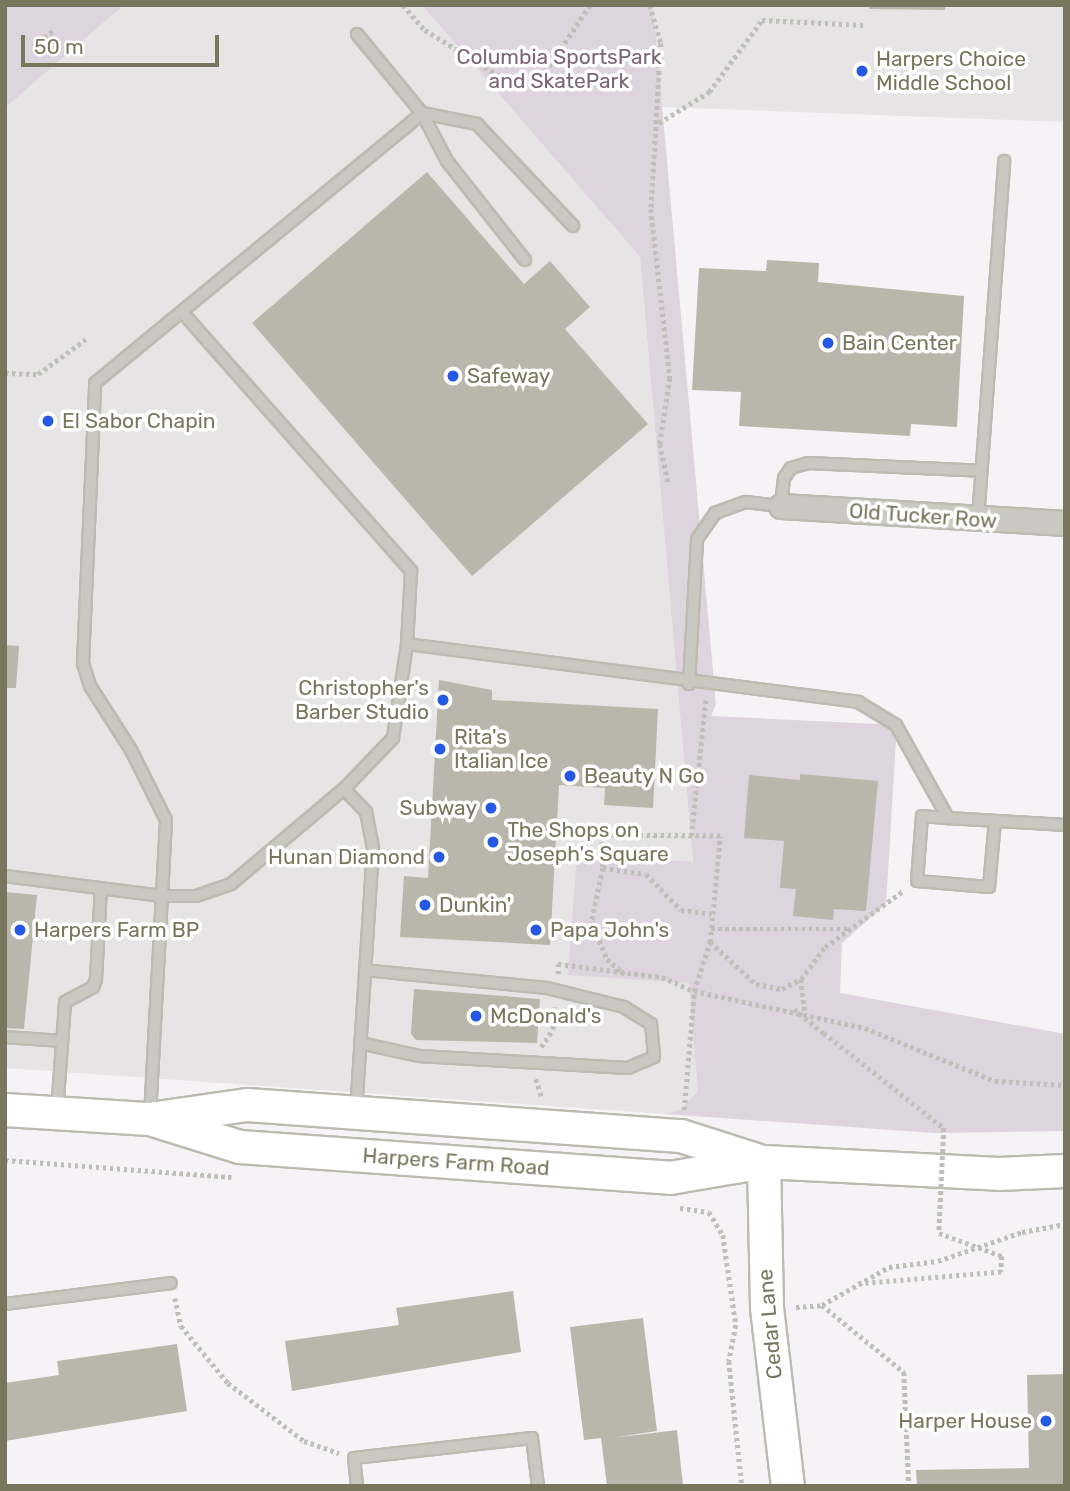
<!DOCTYPE html>
<html>
<head>
<meta charset="utf-8">
<style>
	body { margin:0 }
	#map { position:relative; width:1070px; height:1491px; overflow:hidden; background:#f5f3f6; font-family:Rubik,sans-serif }
	div>[style] { position:absolute }
	[style*='--x'] { left:calc(var(--x)*1px); top:calc(var(--y)*1px); width:calc(var(--w)*1px); rotate:calc(var(--a)*1deg) }
	.built>* { inset:0; background:#e6e4e4 }
	.green>* { inset:0; background:#ddd4dd }
	.building>* { inset:0; background:#b9b7ab }
	.path>* { height:4.5px; margin-top:-2.25px; transform-origin:0; background:repeating-linear-gradient(90deg,#bfbfb9 0 3.5px,transparent 0 7px) }
	.roads { filter:drop-shadow(2px 0 #bcbbb2) drop-shadow(-2px 0 #bcbbb2) drop-shadow(0 2px #bcbbb2) drop-shadow(0 -2px #bcbbb2) }
	.lane>* { height:10px; margin:-5px; padding:0 5px; transform-origin:5px; border-radius:5px; background:#c9c9c2 }
	.street>* { height:23px; margin:-11.5px; padding:0 11.5px; transform-origin:11.5px; border-radius:11.5px; background:#c9c9c2 }
	.secondary>* { height:32px; margin:-16px; padding:0 16px; transform-origin:16px; border-radius:16px; background:#fff }
	.path-bridge>* { height:4.5px; margin-top:-2.25px; transform-origin:0; background:repeating-linear-gradient(90deg,#bfbfb9 0 3.5px,transparent 0 7px) }
	.dots>* { width:19px; height:19px; translate:-50% -50%; box-sizing:border-box; border:4px solid #fff; border-radius:50% }
	span { translate:-50% -50%; white-space:nowrap; text-align:center; line-height:1.15; -webkit-text-stroke:7px #fff; paint-order:stroke }
	.park-label { font-size:21px; color:#7b6474 }
	.poi-label { font-size:21px; color:#78775d }
	.left { translate:0 -50%; text-align:left }
	.right { translate:-100% -50%; text-align:right }
	.street-label { font-size:21px; color:#78775d }
	.frame { position:absolute; inset:0; border:7px solid #78775d; pointer-events:none }
	.scale { position:absolute; left:21px; top:35px; width:198px; height:32px; box-sizing:border-box; border:4px solid #78775d; border-top:0; padding-left:9px; font-size:21px; line-height:24px; white-space:nowrap; color:#78775d; -webkit-text-stroke:5px #fff; paint-order:stroke }
</style>
</head>
<body>
<div id="map">
	<div class="built">
		<div style="clip-path:polygon(124px 5px,422px 5px,640px 257px,693px 863px,568px 974px,689px 983px,700px 1073px,698px 1091px,680px 1110px,665px 1114px,5px 1068px,5px 108px)"></div>
		<div style="clip-path:polygon(653px 5px,1065px 5px,1065px 122px,662px 107px)"></div>
	</div>
	<div class="green">
		<div style="clip-path:polygon(5px 5px,124px 5px,5px 108px)"></div>
		<div style="clip-path:polygon(422px 5px,653px 5px,716px 704px,711px 716px,897px 725px,886px 904px,842px 943px,840px 993px,1065px 1034px,1065px 1131px,935px 1133px,665px 1114px,680px 1110px,698px 1091px,689px 983px,568px 975px,577px 854px,693px 862px,640px 257px)"></div>
	</div>
	<div class="building">
		<div style="clip-path:polygon(869px 5px,945px 5px,945px 10px,869px 9px)"></div>
		<div style="clip-path:polygon(427px 172px,524px 284px,550px 261px,590px 307px,565px 329px,648px 424px,472px 576px,252px 323px)"></div>
		<div style="clip-path:polygon(767px 260px,819px 263px,818px 282px,964px 296px,957px 427px,911px 424px,910px 436px,739px 426px,741px 392px,692px 390px,699px 268px,766px 271px)"></div>
		<div style="clip-path:polygon(5px 645px,19px 646px,16px 688px,5px 688px)"></div>
		<div style="clip-path:polygon(439px 680px,492px 690px,492px 700px,658px 709px,653px 808px,604px 805px,605px 788px,559px 785px,550px 945px,400px 937px,404px 876px,428px 878px)"></div>
		<div style="clip-path:polygon(800px 774px,878px 781px,866px 911px,834px 909px,833px 920px,793px 916px,796px 889px,780px 888px,784px 841px,744px 838px,749px 775px,800px 780px)"></div>
		<div style="clip-path:polygon(5px 892px,37px 895px,24px 1029px,5px 1028px)"></div>
		<div style="clip-path:polygon(414px 989px,540px 999px,537px 1043px,416px 1040px,411px 1034px)"></div>
		<div style="clip-path:polygon(513px 1291px,521px 1352px,292px 1391px,285px 1341px,399px 1325px,396px 1308px)"></div>
		<div style="clip-path:polygon(643px 1318px,657px 1431px,612px 1438px,677px 1430px,683px 1486px,607px 1486px,601px 1438px,584px 1440px,570px 1327px)"></div>
		<div style="clip-path:polygon(177px 1344px,187px 1411px,5px 1441px,5px 1383px,59px 1375px,57px 1361px)"></div>
		<div style="clip-path:polygon(1065px 1374px,1065px 1486px,917px 1486px,916px 1470px,1029px 1468px,1027px 1375px)"></div>
	</div>
	<div class="path">
		<div style="--x:403;--y:5;--w:33;--a:49"></div>
		<div style="--x:425;--y:30;--w:102;--a:31.8"></div>
		<div style="--x:512;--y:84;--w:15;--a:8"></div>
		<div style="--x:527;--y:86;--w:23;--a:-38"></div>
		<div style="--x:545;--y:72;--w:81;--a:-56.1"></div>
		<div style="--x:650;--y:5;--w:40;--a:74"></div>
		<div style="--x:661;--y:43;--w:166;--a:93.4"></div>
		<div style="--x:651;--y:209;--w:170;--a:83.6"></div>
		<div style="--x:670;--y:378;--w:67;--a:98.6"></div>
		<div style="--x:660;--y:444;--w:40;--a:78"></div>
		<div style="--x:33;--y:46;--w:26;--a:-37"></div>
		<div style="--x:659;--y:123;--w:59;--a:-31.8"></div>
		<div style="--x:709;--y:92;--w:89;--a:-53.6"></div>
		<div style="--x:762;--y:20;--w:102;--a:2.8"></div>
		<div style="--x:5;--y:373;--w:33;--a:2"></div>
		<div style="--x:38;--y:374;--w:59;--a:-36.1"></div>
		<div style="--x:691;--y:836;--w:139;--a:-83.8"></div>
		<div style="--x:603;--y:868;--w:54;--a:101.7"></div>
		<div style="--x:592;--y:921;--w:41;--a:68.5"></div>
		<div style="--x:607;--y:959;--w:23;--a:41"></div>
		<div style="--x:711;--y:929;--w:137;--a:0"></div>
		<div style="--x:710;--y:942;--w:62;--a:42.4"></div>
		<div style="--x:756;--y:984;--w:26;--a:11"></div>
		<div style="--x:782;--y:989;--w:21;--a:-28"></div>
		<div style="--x:801;--y:979;--w:40;--a:-53"></div>
		<div style="--x:825;--y:947;--w:96;--a:-35.7"></div>
		<div style="--x:558;--y:974;--w:10;--a:-90"></div>
		<div style="--x:558;--y:964;--w:105;--a:7.1"></div>
		<div style="--x:662;--y:977;--w:35;--a:24"></div>
		<div style="--x:694;--y:991;--w:52;--a:-71.9"></div>
		<div style="--x:710;--y:942;--w:106;--a:-84.6"></div>
		<div style="--x:720;--y:836;--w:118;--a:-179.5"></div>
		<div style="--x:602;--y:835;--w:33;--a:88"></div>
		<div style="--x:603;--y:868;--w:43;--a:7.9"></div>
		<div style="--x:646;--y:874;--w:50;--a:45.8"></div>
		<div style="--x:681;--y:910;--w:31;--a:7"></div>
		<div style="--x:801;--y:979;--w:32;--a:83"></div>
		<div style="--x:794;--y:1009;--w:38;--a:39"></div>
		<div style="--x:541;--y:1047;--w:22;--a:-56"></div>
		<div style="--x:553;--y:1029;--w:22;--a:-85"></div>
		<div style="--x:536;--y:1079;--w:19;--a:72"></div>
		<div style="--x:684;--y:1110;--w:119;--a:-85.2"></div>
		<div style="--x:694;--y:991;--w:175;--a:12.2"></div>
		<div style="--x:865;--y:1028;--w:140;--a:22.2"></div>
		<div style="--x:995;--y:1081;--w:70;--a:3.3"></div>
		<div style="--x:5;--y:1160;--w:227;--a:4.3"></div>
		<div style="--x:680;--y:1208;--w:29;--a:8"></div>
		<div style="--x:709;--y:1212;--w:27;--a:59"></div>
		<div style="--x:723;--y:1235;--w:91;--a:81.8"></div>
		<div style="--x:736;--y:1325;--w:37;--a:101"></div>
		<div style="--x:729;--y:1361;--w:126;--a:84.1"></div>
		<div style="--x:175;--y:1298;--w:29;--a:78"></div>
		<div style="--x:181;--y:1326;--w:74;--a:50.5"></div>
		<div style="--x:228;--y:1383;--w:96;--a:37.3"></div>
		<div style="--x:304;--y:1441;--w:37;--a:19"></div>
		<div style="--x:822;--y:1305;--w:106;--a:39.3"></div>
		<div style="--x:904;--y:1372;--w:114;--a:87.5"></div>
		<div style="--x:796;--y:1307;--w:26;--a:-4"></div>
		<div style="--x:822;--y:1305;--w:77;--a:-29.6"></div>
		<div style="--x:889;--y:1267;--w:49;--a:-7"></div>
		<div style="--x:938;--y:1261;--w:89;--a:-19"></div>
		<div style="--x:1022;--y:1232;--w:44;--a:-10.5"></div>
	</div>
	<div class="roads">
		<div class="lane">
			<div style="--x:357;--y:34;--w:102;--a:50.6"></div>
			<div style="--x:422;--y:113;--w:56;--a:11.3"></div>
			<div style="--x:477;--y:124;--w:140;--a:46.7"></div>
			<div style="--x:182;--y:312;--w:346;--a:48.5"></div>
			<div style="--x:411;--y:571;--w:73;--a:93.1"></div>
			<div style="--x:978;--y:519;--w:359;--a:-85.8"></div>
			<div style="--x:689;--y:684;--w:145;--a:-86.8"></div>
			<div style="--x:697;--y:539;--w:32;--a:-55"></div>
			<div style="--x:715;--y:513;--w:33;--a:-20"></div>
			<div style="--x:746;--y:502;--w:35;--a:7"></div>
			<div style="--x:781;--y:506;--w:28;--a:-84"></div>
			<div style="--x:784;--y:478;--w:12;--a:-55"></div>
			<div style="--x:791;--y:468;--w:18;--a:-16"></div>
			<div style="--x:808;--y:463;--w:173;--a:2.6"></div>
			<div style="--x:344;--y:789;--w:32;--a:46"></div>
			<div style="--x:366;--y:812;--w:38;--a:79"></div>
			<div style="--x:373;--y:849;--w:262;--a:93.7"></div>
			<div style="--x:948;--y:818;--w:26;--a:-176"></div>
			<div style="--x:922;--y:816;--w:65;--a:94.4"></div>
			<div style="--x:917;--y:881;--w:72;--a:4.8"></div>
			<div style="--x:989;--y:887;--w:66;--a:-84.8"></div>
			<div style="--x:5;--y:876;--w:158;--a:7.3"></div>
			<div style="--x:162;--y:896;--w:34;--a:0"></div>
			<div style="--x:196;--y:896;--w:37;--a:-19"></div>
			<div style="--x:231;--y:884;--w:148;--a:-40.1"></div>
			<div style="--x:344;--y:789;--w:71;--a:-46.1"></div>
			<div style="--x:393;--y:738;--w:95;--a:-81.5"></div>
			<div style="--x:407;--y:644;--w:455;--a:7.3"></div>
			<div style="--x:858;--y:702;--w:44;--a:31.2"></div>
			<div style="--x:896;--y:725;--w:107;--a:60.8"></div>
			<div style="--x:948;--y:818;--w:117;--a:3.4"></div>
			<div style="--x:5;--y:1037;--w:57;--a:4"></div>
			<div style="--x:360;--y:1043;--w:60;--a:12.4"></div>
			<div style="--x:419;--y:1056;--w:209;--a:3.3"></div>
			<div style="--x:628;--y:1068;--w:28;--a:-23"></div>
			<div style="--x:654;--y:1057;--w:33;--a:-95"></div>
			<div style="--x:651;--y:1024;--w:32;--a:-148"></div>
			<div style="--x:624;--y:1007;--w:79;--a:-166.1"></div>
			<div style="--x:547;--y:988;--w:183;--a:-174.4"></div>
			<div style="--x:57;--y:1112;--w:110;--a:-85.8"></div>
			<div style="--x:65;--y:1002;--w:32;--a:-28"></div>
			<div style="--x:93;--y:987;--w:9;--a:-69"></div>
			<div style="--x:96;--y:979;--w:91;--a:-86.9"></div>
			<div style="--x:150;--y:1116;--w:296;--a:-86.9"></div>
			<div style="--x:166;--y:820;--w:78;--a:-116.6"></div>
			<div style="--x:131;--y:750;--w:76;--a:-122.6"></div>
			<div style="--x:90;--y:686;--w:24;--a:-107"></div>
			<div style="--x:83;--y:663;--w:280;--a:-87.5"></div>
			<div style="--x:95;--y:383;--w:424;--a:-39.5"></div>
			<div style="--x:422;--y:113;--w:54;--a:62.5"></div>
			<div style="--x:447;--y:161;--w:126;--a:51.8"></div>
			<div style="--x:5;--y:1304;--w:167;--a:-7.2"></div>
			<div style="--x:357;--y:1486;--w:28;--a:-96"></div>
			<div style="--x:354;--y:1458;--w:179;--a:-6.4"></div>
			<div style="--x:532;--y:1438;--w:48;--a:82.9"></div>
		</div>
		<div class="street">
			<div style="--x:781;--y:506;--w:285;--a:3.4"></div>
		</div>
		<div class="secondary">
			<div style="--x:5;--y:1110;--w:145;--a:3.6"></div>
			<div style="--x:150;--y:1119;--w:98;--a:-8.2"></div>
			<div style="--x:247;--y:1105;--w:435;--a:4.1"></div>
			<div style="--x:681;--y:1136;--w:79;--a:17.7"></div>
			<div style="--x:150;--y:1119;--w:94;--a:17.3"></div>
			<div style="--x:240;--y:1147;--w:431;--a:4.1"></div>
			<div style="--x:670;--y:1178;--w:95;--a:-9.7"></div>
			<div style="--x:764;--y:1162;--w:235;--a:2.9"></div>
			<div style="--x:999;--y:1174;--w:66;--a:-2.6"></div>
			<div style="--x:764;--y:1162;--w:146;--a:88.8"></div>
			<div style="--x:767;--y:1308;--w:179;--a:83.3"></div>
		</div>
	</div>
	<div class="path-bridge">
		<div style="--x:824;--y:1033;--w:153;--a:38.4"></div>
		<div style="--x:944;--y:1128;--w:105;--a:92.7"></div>
		<div style="--x:939;--y:1233;--w:67;--a:20.1"></div>
		<div style="--x:1002;--y:1256;--w:16;--a:94"></div>
		<div style="--x:1001;--y:1272;--w:144;--a:175.2"></div>
	</div>
	<div class="dots">
		<div style="left:862px;top:71px;background:#2458e5"></div>
		<div style="left:828px;top:343px;background:#2458e5"></div>
		<div style="left:453px;top:376px;background:#2458e5"></div>
		<div style="left:48px;top:421px;background:#2458e5"></div>
		<div style="left:443px;top:700px;background:#2458e5"></div>
		<div style="left:440px;top:749px;background:#2458e5"></div>
		<div style="left:570px;top:776px;background:#2458e5"></div>
		<div style="left:491px;top:808px;background:#2458e5"></div>
		<div style="left:493px;top:842px;background:#2458e5"></div>
		<div style="left:439px;top:857px;background:#2458e5"></div>
		<div style="left:425px;top:905px;background:#2458e5"></div>
		<div style="left:20px;top:930px;background:#2458e5"></div>
		<div style="left:536px;top:930px;background:#2458e5"></div>
		<div style="left:476px;top:1016px;background:#2458e5"></div>
		<div style="left:1046px;top:1421px;background:#2458e5"></div>
	</div>
	<div class="park-label">
		<span style="left:559px;top:69px">Columbia SportsPark<br>and SkatePark</span>
	</div>
	<div class="poi-label">
		<span class="left" style="left:876px;top:71px">Harpers Choice<br>Middle School</span>
		<span class="left" style="left:842px;top:343px">Bain Center</span>
		<span class="left" style="left:467px;top:376px">Safeway</span>
		<span class="left" style="left:62px;top:421px">El Sabor Chapin</span>
		<span class="right" style="left:429px;top:700px">Christopher's<br>Barber Studio</span>
		<span class="left" style="left:454px;top:749px">Rita's<br>Italian Ice</span>
		<span class="left" style="left:584px;top:776px">Beauty N Go</span>
		<span class="right" style="left:477px;top:808px">Subway</span>
		<span class="left" style="left:507px;top:842px">The Shops on<br>Joseph's Square</span>
		<span class="right" style="left:425px;top:857px">Hunan Diamond</span>
		<span class="left" style="left:439px;top:905px">Dunkin'</span>
		<span class="left" style="left:34px;top:930px">Harpers Farm BP</span>
		<span class="left" style="left:550px;top:930px">Papa John's</span>
		<span class="left" style="left:490px;top:1016px">McDonald's</span>
		<span class="right" style="left:1032px;top:1421px">Harper House</span>
	</div>
	<div class="street-label">
		<span style="left:923px;top:516px;rotate:4deg">Old Tucker Row</span>
		<span style="left:456px;top:1162px;rotate:4deg">Harpers Farm Road</span>
		<span style="left:770px;top:1324px;rotate:-95deg">Cedar Lane</span>
	</div>
	<div class="frame"></div>
	<div class="scale">50 m</div>
</div>
</body>
</html>
